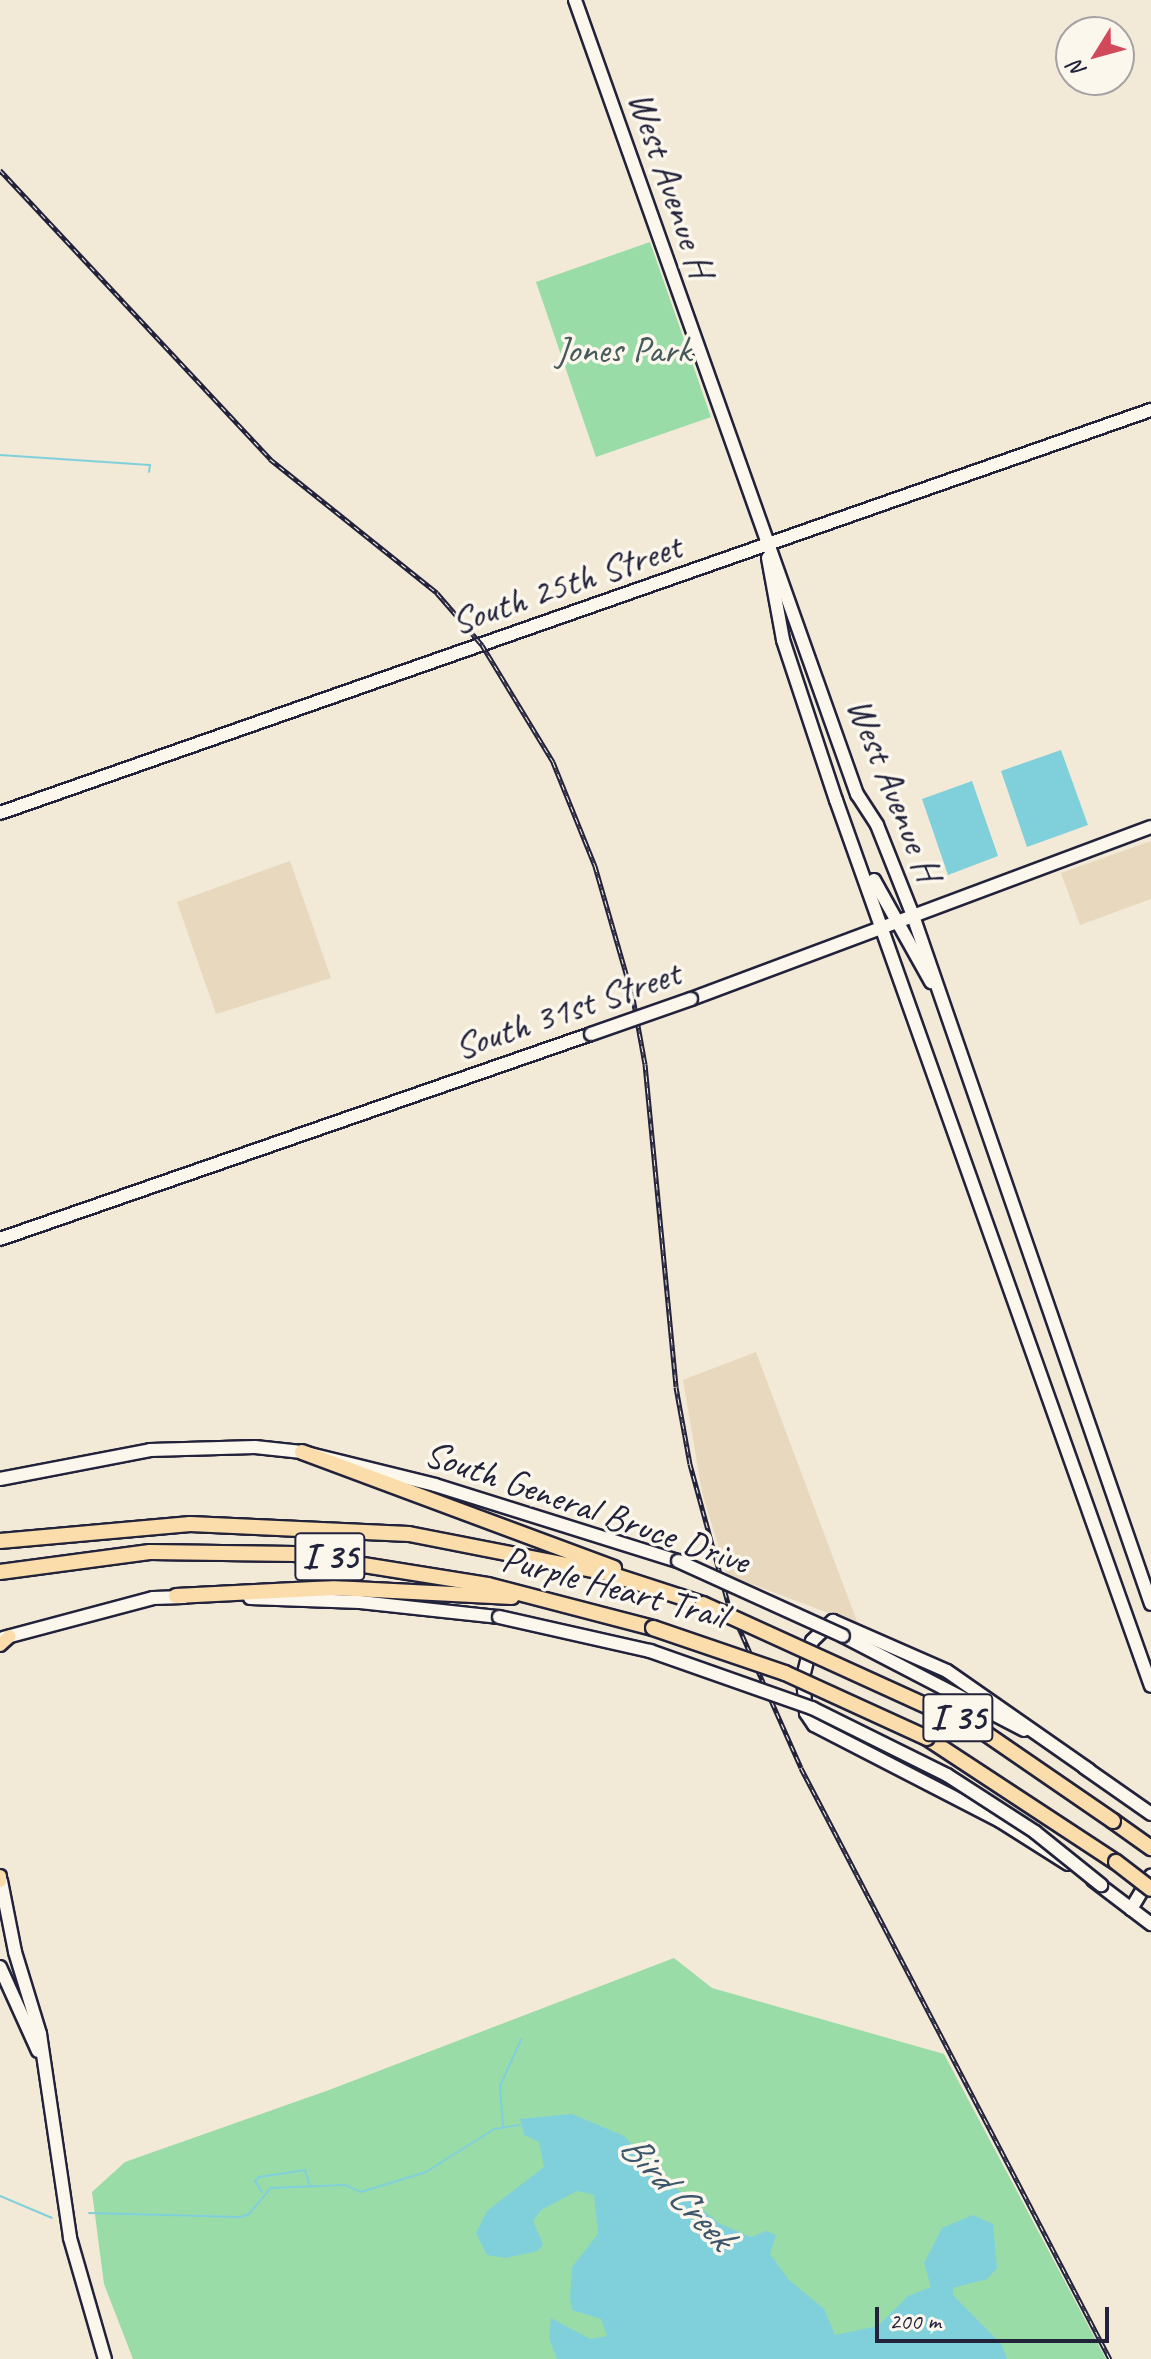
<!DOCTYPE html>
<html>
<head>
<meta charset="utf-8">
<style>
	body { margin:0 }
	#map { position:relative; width:1151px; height:2359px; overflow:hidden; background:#f2e9d7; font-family:Caveat,sans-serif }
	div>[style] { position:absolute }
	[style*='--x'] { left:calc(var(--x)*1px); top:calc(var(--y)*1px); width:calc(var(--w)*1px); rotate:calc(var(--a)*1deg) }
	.built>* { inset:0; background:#e7d8be }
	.green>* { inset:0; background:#99dca7 }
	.water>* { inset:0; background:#80d0dc }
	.stream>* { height:2px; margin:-1px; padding:0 1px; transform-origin:1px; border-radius:1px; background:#80d0dc }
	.roads { filter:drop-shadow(2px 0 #22223b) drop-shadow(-2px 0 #22223b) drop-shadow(0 2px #22223b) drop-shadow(0 -2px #22223b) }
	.secondary>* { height:12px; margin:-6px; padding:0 6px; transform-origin:6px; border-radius:6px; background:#fbf7ec }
	.primary>* { height:12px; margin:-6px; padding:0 6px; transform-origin:6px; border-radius:6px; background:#faddab }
	.highway>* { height:14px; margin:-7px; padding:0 7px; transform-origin:7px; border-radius:7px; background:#faddab }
	.rail>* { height:5px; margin-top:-2.5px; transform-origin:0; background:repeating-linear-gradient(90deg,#fbf7ec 0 6px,#22223b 0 12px); box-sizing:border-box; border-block:2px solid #22223b }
	.bridges { filter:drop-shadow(2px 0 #22223b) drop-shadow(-2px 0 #22223b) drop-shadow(0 2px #22223b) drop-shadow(0 -2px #22223b) }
	.secondary-bridge>* { height:12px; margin:-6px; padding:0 6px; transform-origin:6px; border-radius:6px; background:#fbf7ec }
	.highway-bridge>* { height:14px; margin:-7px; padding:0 7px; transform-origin:7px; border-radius:7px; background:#faddab }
	span { translate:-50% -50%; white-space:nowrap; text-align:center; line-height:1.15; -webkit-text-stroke:7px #fbf7ec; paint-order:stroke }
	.shield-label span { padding:2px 6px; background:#fbf7ec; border:2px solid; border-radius:6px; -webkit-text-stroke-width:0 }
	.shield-label { font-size:36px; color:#22223b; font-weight:700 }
	.street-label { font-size:38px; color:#22223b }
	.park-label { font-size:38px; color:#465a5b }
	.water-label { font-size:40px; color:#3e566b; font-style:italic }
	.north { position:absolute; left:1055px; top:16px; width:80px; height:80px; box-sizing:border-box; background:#fbf7ec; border:2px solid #a4a2a5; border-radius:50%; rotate:233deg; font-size:22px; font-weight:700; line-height:32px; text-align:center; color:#22223b }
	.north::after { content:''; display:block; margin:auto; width:28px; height:36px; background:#d1495b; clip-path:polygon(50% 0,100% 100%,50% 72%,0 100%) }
	.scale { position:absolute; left:875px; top:2307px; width:234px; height:36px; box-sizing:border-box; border:4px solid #22223b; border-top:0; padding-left:10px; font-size:24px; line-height:28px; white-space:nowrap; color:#22223b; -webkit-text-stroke:6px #fbf7ec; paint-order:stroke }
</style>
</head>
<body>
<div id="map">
	<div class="built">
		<div style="clip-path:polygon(1151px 841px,1151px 899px,1080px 925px,1061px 873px)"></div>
		<div style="clip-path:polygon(290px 861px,331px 978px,216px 1014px,177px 902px)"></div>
		<div style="clip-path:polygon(756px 1352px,858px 1624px,727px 1575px,702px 1492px,683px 1380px)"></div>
	</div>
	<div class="green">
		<div style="clip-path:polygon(650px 242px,711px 417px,596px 457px,536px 282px)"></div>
		<div style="clip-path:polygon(674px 1958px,712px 1988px,944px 2054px,1106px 2359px,133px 2359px,104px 2284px,92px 2192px,125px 2162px,329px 2090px)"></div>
	</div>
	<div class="water">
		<div style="clip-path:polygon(1061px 750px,1088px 825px,1027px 847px,1001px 771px)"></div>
		<div style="clip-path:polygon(972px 781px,998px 856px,948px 875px,922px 799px)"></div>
		<div style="clip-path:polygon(572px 2114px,624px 2136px,667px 2181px,720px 2224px,751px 2237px,766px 2231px,776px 2235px,770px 2254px,789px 2280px,824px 2309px,835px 2335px,878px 2326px,908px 2296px,931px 2287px,924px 2263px,942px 2228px,973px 2215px,993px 2224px,997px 2268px,987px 2279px,953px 2288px,953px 2295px,1002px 2345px,1007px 2359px,557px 2359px,549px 2338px,551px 2318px,590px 2339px,607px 2336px,601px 2319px,572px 2310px,570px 2298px,572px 2267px,598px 2234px,594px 2195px,577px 2191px,541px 2210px,533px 2221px,543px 2244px,538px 2251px,505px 2258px,487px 2255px,476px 2233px,487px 2211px,544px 2167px,539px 2142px,524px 2135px,520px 2119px)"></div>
	</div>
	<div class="stream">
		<div style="--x:0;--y:455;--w:150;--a:3.8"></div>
		<div style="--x:150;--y:465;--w:7;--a:98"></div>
		<div style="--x:503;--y:2126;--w:40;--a:-94.3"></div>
		<div style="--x:500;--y:2086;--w:51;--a:-65.5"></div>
		<div style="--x:262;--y:2192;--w:13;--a:-122"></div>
		<div style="--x:255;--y:2181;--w:6;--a:-45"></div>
		<div style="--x:259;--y:2177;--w:47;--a:-8.7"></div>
		<div style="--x:305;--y:2170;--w:16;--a:72"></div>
		<div style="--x:0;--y:2196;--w:56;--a:22.9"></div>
		<div style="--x:89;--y:2213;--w:151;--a:1.5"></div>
		<div style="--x:240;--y:2217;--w:9;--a:-18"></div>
		<div style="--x:249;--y:2214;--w:34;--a:-50"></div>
		<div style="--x:271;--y:2188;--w:74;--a:-2.3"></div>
		<div style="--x:345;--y:2185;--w:17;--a:24"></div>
		<div style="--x:361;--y:2192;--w:68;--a:-17.1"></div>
		<div style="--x:426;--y:2172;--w:80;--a:-32.3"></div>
		<div style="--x:494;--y:2129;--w:26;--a:-9"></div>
	</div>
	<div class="roads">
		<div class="secondary">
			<div style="--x:575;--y:0;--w:843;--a:70.45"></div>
			<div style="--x:857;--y:794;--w:37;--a:57"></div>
			<div style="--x:877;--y:825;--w:95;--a:68.3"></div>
			<div style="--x:912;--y:913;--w:731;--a:70.92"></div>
			<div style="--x:768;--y:558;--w:83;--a:79.6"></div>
			<div style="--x:783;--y:640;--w:169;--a:71.7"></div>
			<div style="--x:836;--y:800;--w:940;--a:70.43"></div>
			<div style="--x:0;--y:813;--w:1220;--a:-19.3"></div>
			<div style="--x:874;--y:880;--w:117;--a:60.8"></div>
			<div style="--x:691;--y:999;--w:491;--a:-20.5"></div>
			<div style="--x:0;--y:1239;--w:626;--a:-19.13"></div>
			<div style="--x:0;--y:1479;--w:153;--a:-10.9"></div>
			<div style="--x:150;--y:1450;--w:105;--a:-1.6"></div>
			<div style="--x:255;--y:1447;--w:47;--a:6.1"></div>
			<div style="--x:302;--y:1452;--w:137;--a:13.9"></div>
			<div style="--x:435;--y:1485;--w:255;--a:17.4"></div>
			<div style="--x:250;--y:1598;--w:110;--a:2.1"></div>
			<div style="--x:360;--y:1602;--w:140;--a:6.2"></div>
			<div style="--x:843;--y:1636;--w:204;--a:27.4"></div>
			<div style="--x:3;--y:1638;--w:155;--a:-14.9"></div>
			<div style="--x:153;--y:1598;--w:31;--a:-2"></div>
			<div style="--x:1084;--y:1767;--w:82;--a:35"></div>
			<div style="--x:1068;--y:1864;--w:80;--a:-147.7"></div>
			<div style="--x:1000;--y:1821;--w:209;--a:-152.7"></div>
			<div style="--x:814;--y:1725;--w:14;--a:-124"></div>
			<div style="--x:806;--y:1713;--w:36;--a:-95"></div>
			<div style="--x:803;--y:1677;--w:37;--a:-76"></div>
			<div style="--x:812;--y:1641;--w:29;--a:-44"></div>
			<div style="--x:833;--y:1621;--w:124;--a:23.7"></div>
			<div style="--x:947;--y:1671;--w:173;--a:34.9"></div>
			<div style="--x:1093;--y:1880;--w:73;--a:37.2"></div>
			<div style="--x:1;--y:1881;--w:72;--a:78.8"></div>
			<div style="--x:15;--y:1952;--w:86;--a:73"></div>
			<div style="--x:40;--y:2034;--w:206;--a:81.6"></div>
			<div style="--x:70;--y:2238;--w:126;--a:73.9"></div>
			<div style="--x:1131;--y:1909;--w:39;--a:-59"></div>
			<div style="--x:0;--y:1967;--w:92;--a:65.7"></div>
		</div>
		<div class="primary">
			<div style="--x:0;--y:1645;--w:13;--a:-42"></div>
			<div style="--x:0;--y:1876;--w:5;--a:90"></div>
		</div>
		<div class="highway">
			<div style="--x:302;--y:1452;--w:333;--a:20.4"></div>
			<div style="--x:0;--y:1541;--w:191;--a:-5.1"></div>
			<div style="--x:190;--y:1524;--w:219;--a:2.6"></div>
			<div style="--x:409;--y:1534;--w:202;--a:11.1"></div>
			<div style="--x:607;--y:1573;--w:101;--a:17.9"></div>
			<div style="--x:0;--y:1572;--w:151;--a:-7.6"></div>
			<div style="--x:150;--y:1552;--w:145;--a:0.8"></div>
			<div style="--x:295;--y:1554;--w:195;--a:9.1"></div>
			<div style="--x:488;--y:1585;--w:171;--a:14.6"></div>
			<div style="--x:176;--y:1596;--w:158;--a:-2.9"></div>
			<div style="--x:334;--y:1588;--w:178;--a:2.9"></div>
			<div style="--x:927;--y:1738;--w:226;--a:33.3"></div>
			<div style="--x:1113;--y:1821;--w:47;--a:35.4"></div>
		</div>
	</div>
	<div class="rail">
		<div style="--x:0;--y:170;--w:396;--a:46.9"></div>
		<div style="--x:270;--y:459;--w:214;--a:38.7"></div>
		<div style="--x:437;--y:593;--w:69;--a:49.1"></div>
		<div style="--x:482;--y:645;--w:137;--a:58.7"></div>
		<div style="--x:553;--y:762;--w:112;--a:68"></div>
		<div style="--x:595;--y:866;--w:137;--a:73.9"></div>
		<div style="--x:633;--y:998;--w:67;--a:79.7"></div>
		<div style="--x:645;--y:1064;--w:324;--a:84.5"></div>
		<div style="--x:676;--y:1387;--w:78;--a:79.7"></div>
		<div style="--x:690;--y:1464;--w:144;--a:74.7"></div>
		<div style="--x:728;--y:1603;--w:180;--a:66.1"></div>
		<div style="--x:801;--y:1768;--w:667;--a:62.4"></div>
	</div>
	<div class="bridges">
		<div class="secondary-bridge">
			<div style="--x:591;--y:1034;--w:106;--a:-19.3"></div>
			<div style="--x:678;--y:1561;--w:181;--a:24.4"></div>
			<div style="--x:499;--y:1617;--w:155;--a:12.7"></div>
			<div style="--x:650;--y:1651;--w:172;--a:19.4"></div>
			<div style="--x:812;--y:1708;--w:151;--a:26.4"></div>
			<div style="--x:947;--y:1775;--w:105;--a:32.9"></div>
			<div style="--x:1035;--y:1832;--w:85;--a:38.8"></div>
		</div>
		<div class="highway-bridge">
			<div style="--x:703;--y:1604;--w:307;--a:24.5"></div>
			<div style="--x:982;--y:1731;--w:159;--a:34.5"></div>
			<div style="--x:653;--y:1628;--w:139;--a:18.8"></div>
			<div style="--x:785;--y:1673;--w:156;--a:24.6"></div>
			<div style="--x:1116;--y:1862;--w:44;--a:37.6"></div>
		</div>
	</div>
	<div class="shield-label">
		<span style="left:330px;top:1557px">I 35</span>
		<span style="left:958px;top:1718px">I 35</span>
	</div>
	<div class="street-label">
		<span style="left:671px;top:184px;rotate:71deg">West Avenue H</span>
		<span style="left:566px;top:584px;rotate:-19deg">South 25th Street</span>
		<span style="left:894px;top:789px;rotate:68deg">West Avenue H</span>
		<span style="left:567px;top:1010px;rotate:-19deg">South 31st Street</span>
		<span style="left:587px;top:1507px;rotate:19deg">South General Bruce Drive</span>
		<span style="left:614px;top:1587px;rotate:15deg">Purple Heart Trail</span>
	</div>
	<div class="park-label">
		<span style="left:623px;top:350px">Jones Park</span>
	</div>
	<div class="water-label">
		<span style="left:677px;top:2191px;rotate:46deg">Bird Creek</span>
	</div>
	<div class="north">N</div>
	<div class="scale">200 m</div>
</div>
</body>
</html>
